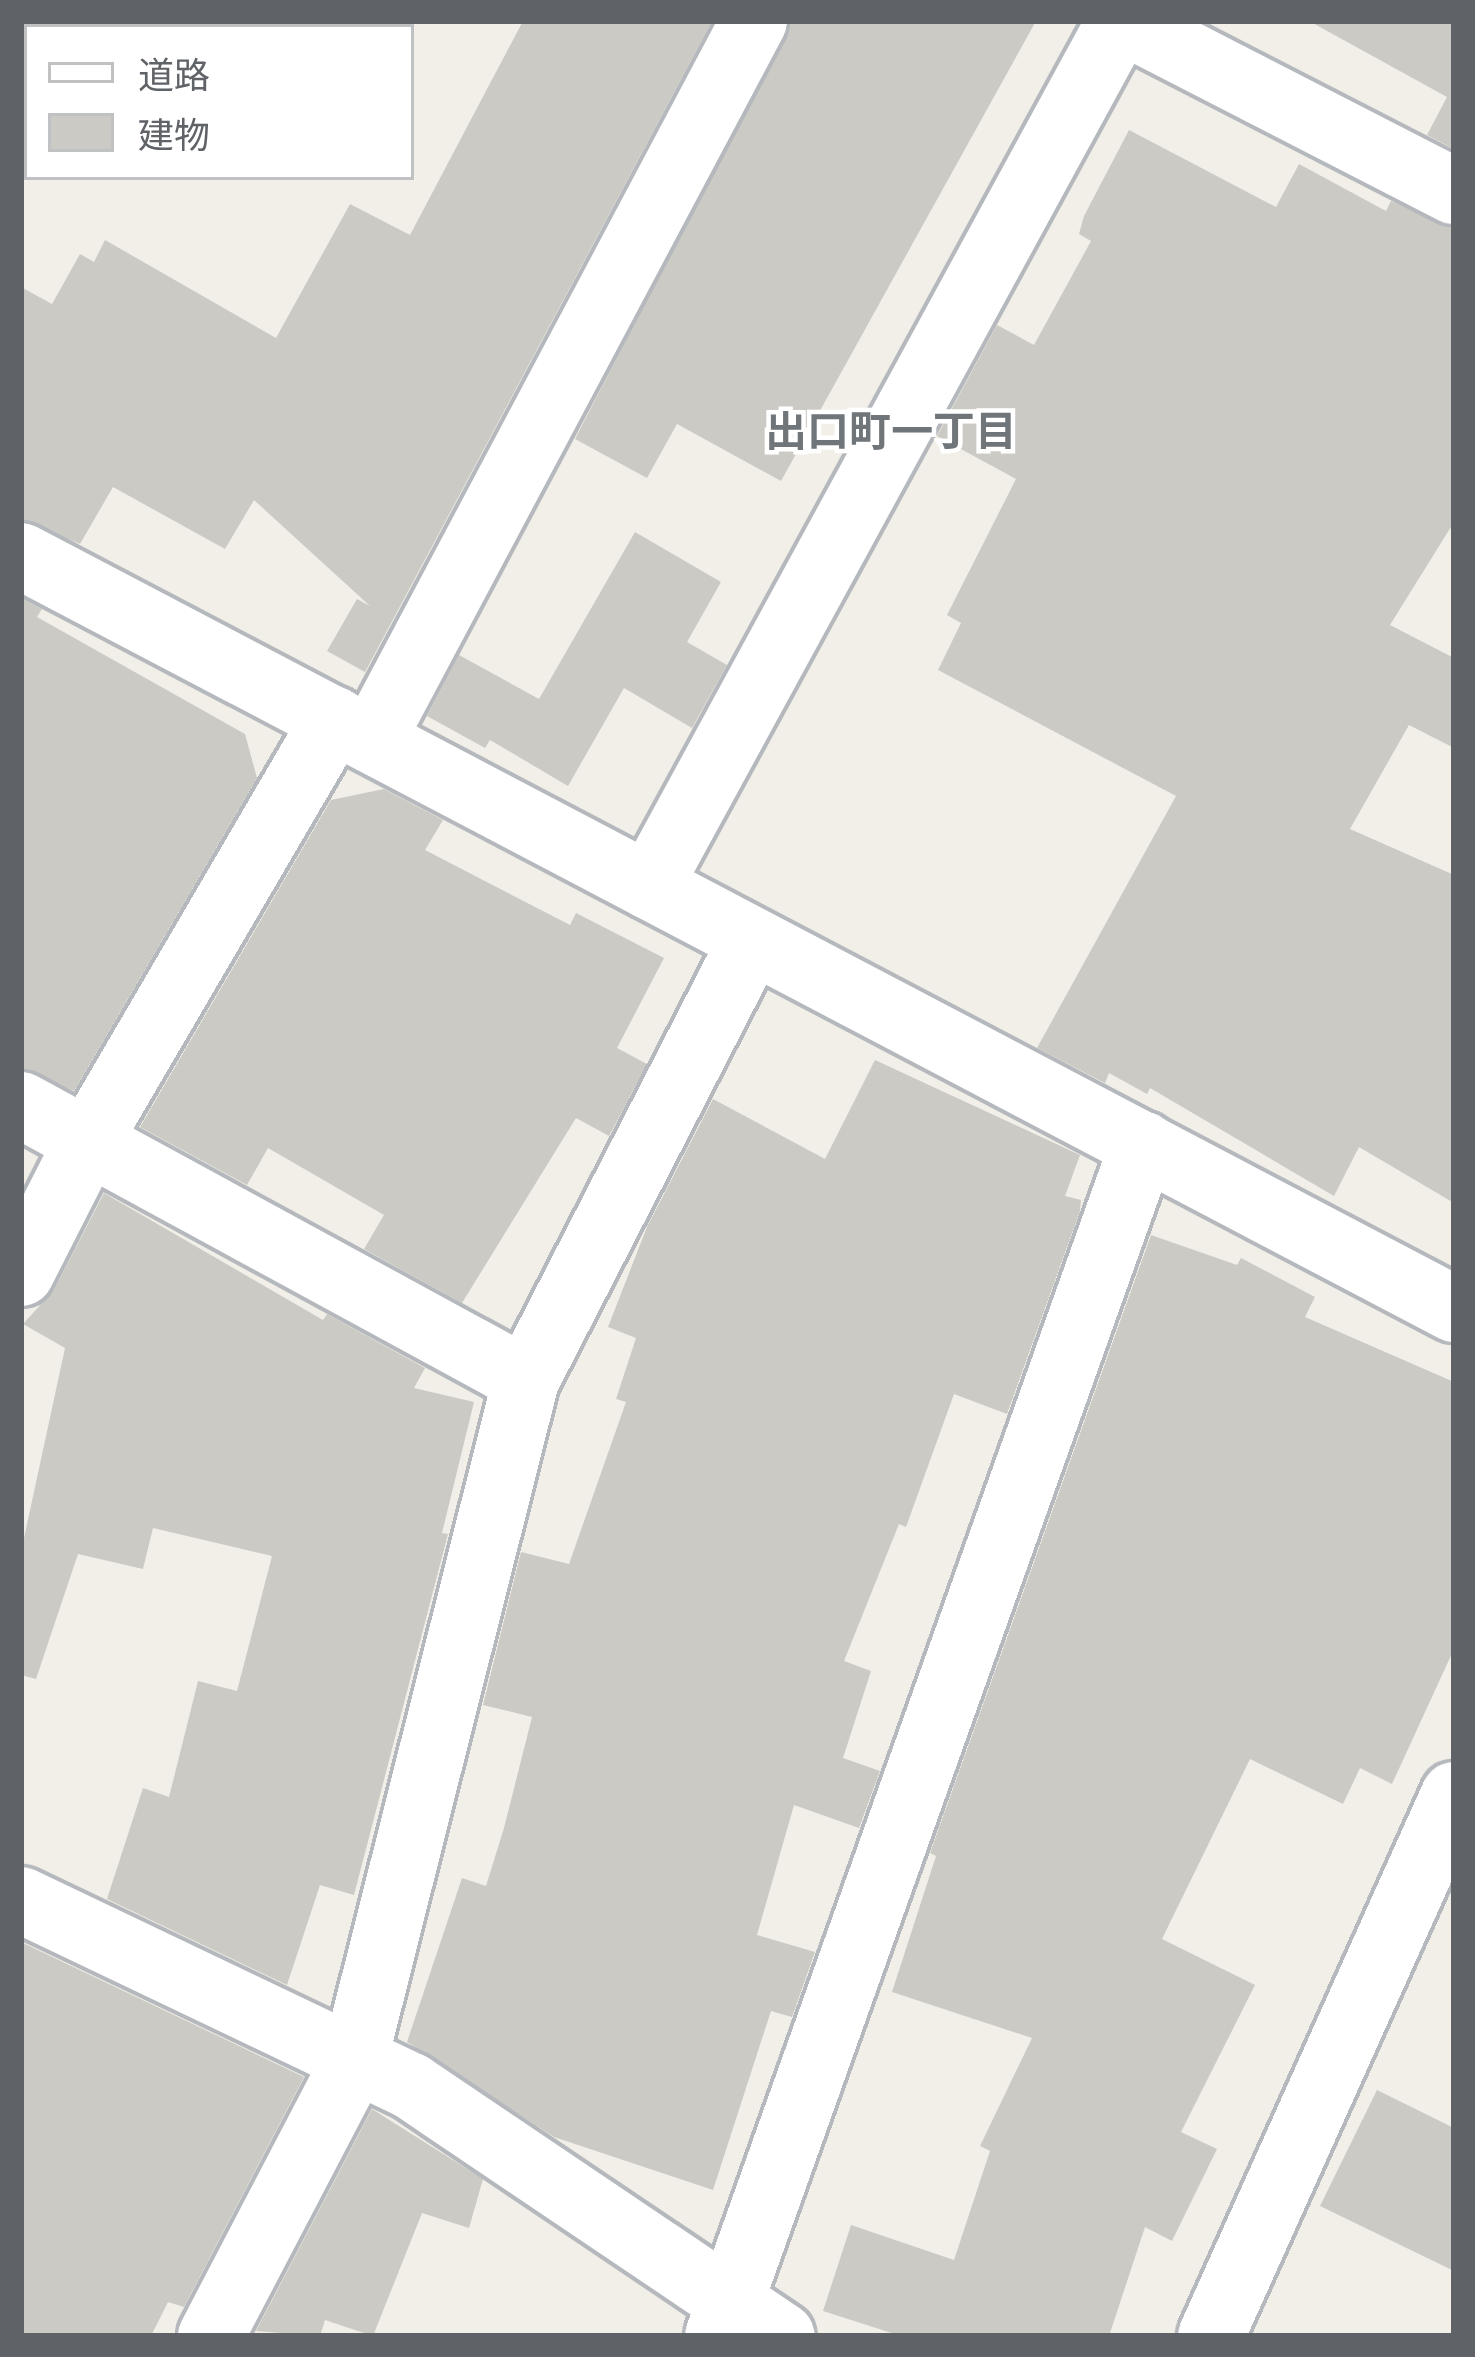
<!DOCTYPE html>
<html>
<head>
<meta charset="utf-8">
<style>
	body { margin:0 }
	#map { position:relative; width:1475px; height:2357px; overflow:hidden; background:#f1efe8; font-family:Lato,"Noto Sans JP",sans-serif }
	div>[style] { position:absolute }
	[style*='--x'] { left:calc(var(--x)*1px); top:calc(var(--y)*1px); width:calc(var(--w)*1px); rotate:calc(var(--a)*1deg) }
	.building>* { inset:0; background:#cccac5 }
	.roads { filter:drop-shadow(3px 0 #b5b8bc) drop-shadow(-3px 0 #b5b8bc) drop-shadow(0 3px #b5b8bc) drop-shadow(0 -3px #b5b8bc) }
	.minor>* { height:66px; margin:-33px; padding:0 33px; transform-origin:33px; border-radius:33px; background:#fff }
	.tertiary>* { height:66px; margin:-33px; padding:0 33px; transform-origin:33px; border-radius:33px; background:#fff }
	span { translate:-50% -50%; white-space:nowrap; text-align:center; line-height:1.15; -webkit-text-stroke:9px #fff; paint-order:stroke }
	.neighbourhood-label { font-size:42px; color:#70757a; font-weight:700 }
	.frame { position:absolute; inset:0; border:24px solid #5f6368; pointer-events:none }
	.legend { position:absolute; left:24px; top:24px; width:390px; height:156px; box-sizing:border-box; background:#fff; border:3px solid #bfc1c3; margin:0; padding:15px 21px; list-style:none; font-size:36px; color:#5f6368 }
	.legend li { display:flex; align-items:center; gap:24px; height:60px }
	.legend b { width:60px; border:3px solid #bfc1c3 }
</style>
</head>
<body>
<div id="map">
	<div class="building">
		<div style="clip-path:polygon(523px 21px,712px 21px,365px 672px,327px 651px,357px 599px,370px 606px,254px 500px,225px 549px,113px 487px,80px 544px,21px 519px,21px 287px,52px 304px,80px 254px,94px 262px,105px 240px,276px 338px,350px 204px,410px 235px)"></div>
		<div style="clip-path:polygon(791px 21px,1036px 21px,781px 481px,677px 424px,647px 478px,575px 439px)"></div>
		<div style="clip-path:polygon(1309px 21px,1454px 21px,1454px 149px,1427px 135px,1447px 97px)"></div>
		<div style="clip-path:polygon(1129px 130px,1276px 207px,1299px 164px,1386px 211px,1391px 201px,1454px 228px,1454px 522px,1390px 625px,1454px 658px,1454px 748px,1409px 725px,1350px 829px,1454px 875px,1454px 1203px,1359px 1147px,1334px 1196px,1150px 1088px,1147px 1094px,1109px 1073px,1105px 1083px,1037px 1048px,1176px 796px,938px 670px,961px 623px,947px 615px,1016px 479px,937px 436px,997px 325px,1034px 345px,1091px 241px,1079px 234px,1084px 216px)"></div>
		<div style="clip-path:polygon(635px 532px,721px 582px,687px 642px,727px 665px,692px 728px,624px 688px,568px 786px,490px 740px,485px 748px,427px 716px,459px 655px,539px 699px)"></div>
		<div style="clip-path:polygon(21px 598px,42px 609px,37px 617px,245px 734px,257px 778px,74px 1091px,21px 1068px)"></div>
		<div style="clip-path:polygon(384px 789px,443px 820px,425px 850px,570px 925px,576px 913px,664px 958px,617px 1048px,647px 1064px,609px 1136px,576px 1118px,462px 1303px,364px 1249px,384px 1215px,268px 1148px,247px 1185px,140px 1127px,331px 800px)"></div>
		<div style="clip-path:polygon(875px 1060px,1080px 1155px,1065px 1196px,1081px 1200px,1080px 1211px,1007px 1414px,954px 1394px,906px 1527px,899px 1524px,844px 1661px,871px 1671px,843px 1758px,880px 1771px,859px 1828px,794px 1805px,757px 1935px,815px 1952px,792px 2017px,771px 2011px,713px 2190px,554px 2137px,407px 2042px,462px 1878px,486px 1886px,504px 1828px,532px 1717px,483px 1705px,521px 1552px,569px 1564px,626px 1402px,616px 1399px,636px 1338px,608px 1327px,647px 1227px,713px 1099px,825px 1159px)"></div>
		<div style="clip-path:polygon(104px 1193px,323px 1320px,327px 1314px,425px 1368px,414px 1388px,474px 1402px,442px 1533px,448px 1534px,354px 1895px,320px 1885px,287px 1985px,107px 1899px,143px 1788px,169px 1797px,198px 1681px,237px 1691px,272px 1556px,153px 1528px,143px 1569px,78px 1554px,36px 1679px,21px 1675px,21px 1552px,65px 1348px,23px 1324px,54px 1290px)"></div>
		<div style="clip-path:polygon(1151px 1235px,1237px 1265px,1241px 1258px,1315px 1297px,1305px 1317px,1454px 1382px,1454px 1649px,1392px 1784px,1360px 1768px,1343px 1804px,1250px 1759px,1162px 1939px,1255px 1985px,1181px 2132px,1217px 2149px,1172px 2241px,1145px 2227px,1109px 2336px,901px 2336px,823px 2311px,851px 2225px,954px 2260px,990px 2151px,980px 2146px,1032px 2038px,892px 1992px,936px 1856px,930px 1853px)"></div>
		<div style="clip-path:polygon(21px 1942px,304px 2077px,184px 2307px,168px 2302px,151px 2336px,21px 2336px)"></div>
		<div style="clip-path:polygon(1377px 2090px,1454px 2128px,1454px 2271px,1320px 2206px)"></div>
		<div style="clip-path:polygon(372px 2109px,483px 2179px,469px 2228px,422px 2213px,373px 2336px,325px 2320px,320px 2336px,256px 2331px)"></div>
	</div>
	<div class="roads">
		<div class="minor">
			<div style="--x:1123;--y:21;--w:372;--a:27.2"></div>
			<div style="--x:21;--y:556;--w:1619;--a:27.72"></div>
			<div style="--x:372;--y:740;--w:814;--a:-62.02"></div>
			<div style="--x:649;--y:886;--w:985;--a:-61.43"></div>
			<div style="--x:21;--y:1105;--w:575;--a:28.57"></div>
			<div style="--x:21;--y:1273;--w:148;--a:-63.1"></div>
			<div style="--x:88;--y:1141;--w:488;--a:-59.7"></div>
			<div style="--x:21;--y:1900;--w:432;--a:25.5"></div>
			<div style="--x:411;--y:2086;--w:447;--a:34"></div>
			<div style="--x:211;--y:2336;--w:309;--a:-62.4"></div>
			<div style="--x:354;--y:2062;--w:703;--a:-75.85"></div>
			<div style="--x:526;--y:1380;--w:494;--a:-62.8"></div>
			<div style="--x:718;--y:2336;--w:1265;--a:-70.36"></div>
		</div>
		<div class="tertiary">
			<div style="--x:61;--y:27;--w:7;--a:-56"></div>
			<div style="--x:21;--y:97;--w:12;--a:-59"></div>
			<div style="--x:1211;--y:2336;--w:593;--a:-65.81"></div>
		</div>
	</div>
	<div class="neighbourhood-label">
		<span style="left:891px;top:430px">出口町一丁目</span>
	</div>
	<div class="frame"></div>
	<ul class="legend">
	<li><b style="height:15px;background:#fff"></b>道路</li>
	<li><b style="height:33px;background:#cccac5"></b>建物</li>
	</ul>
</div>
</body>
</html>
